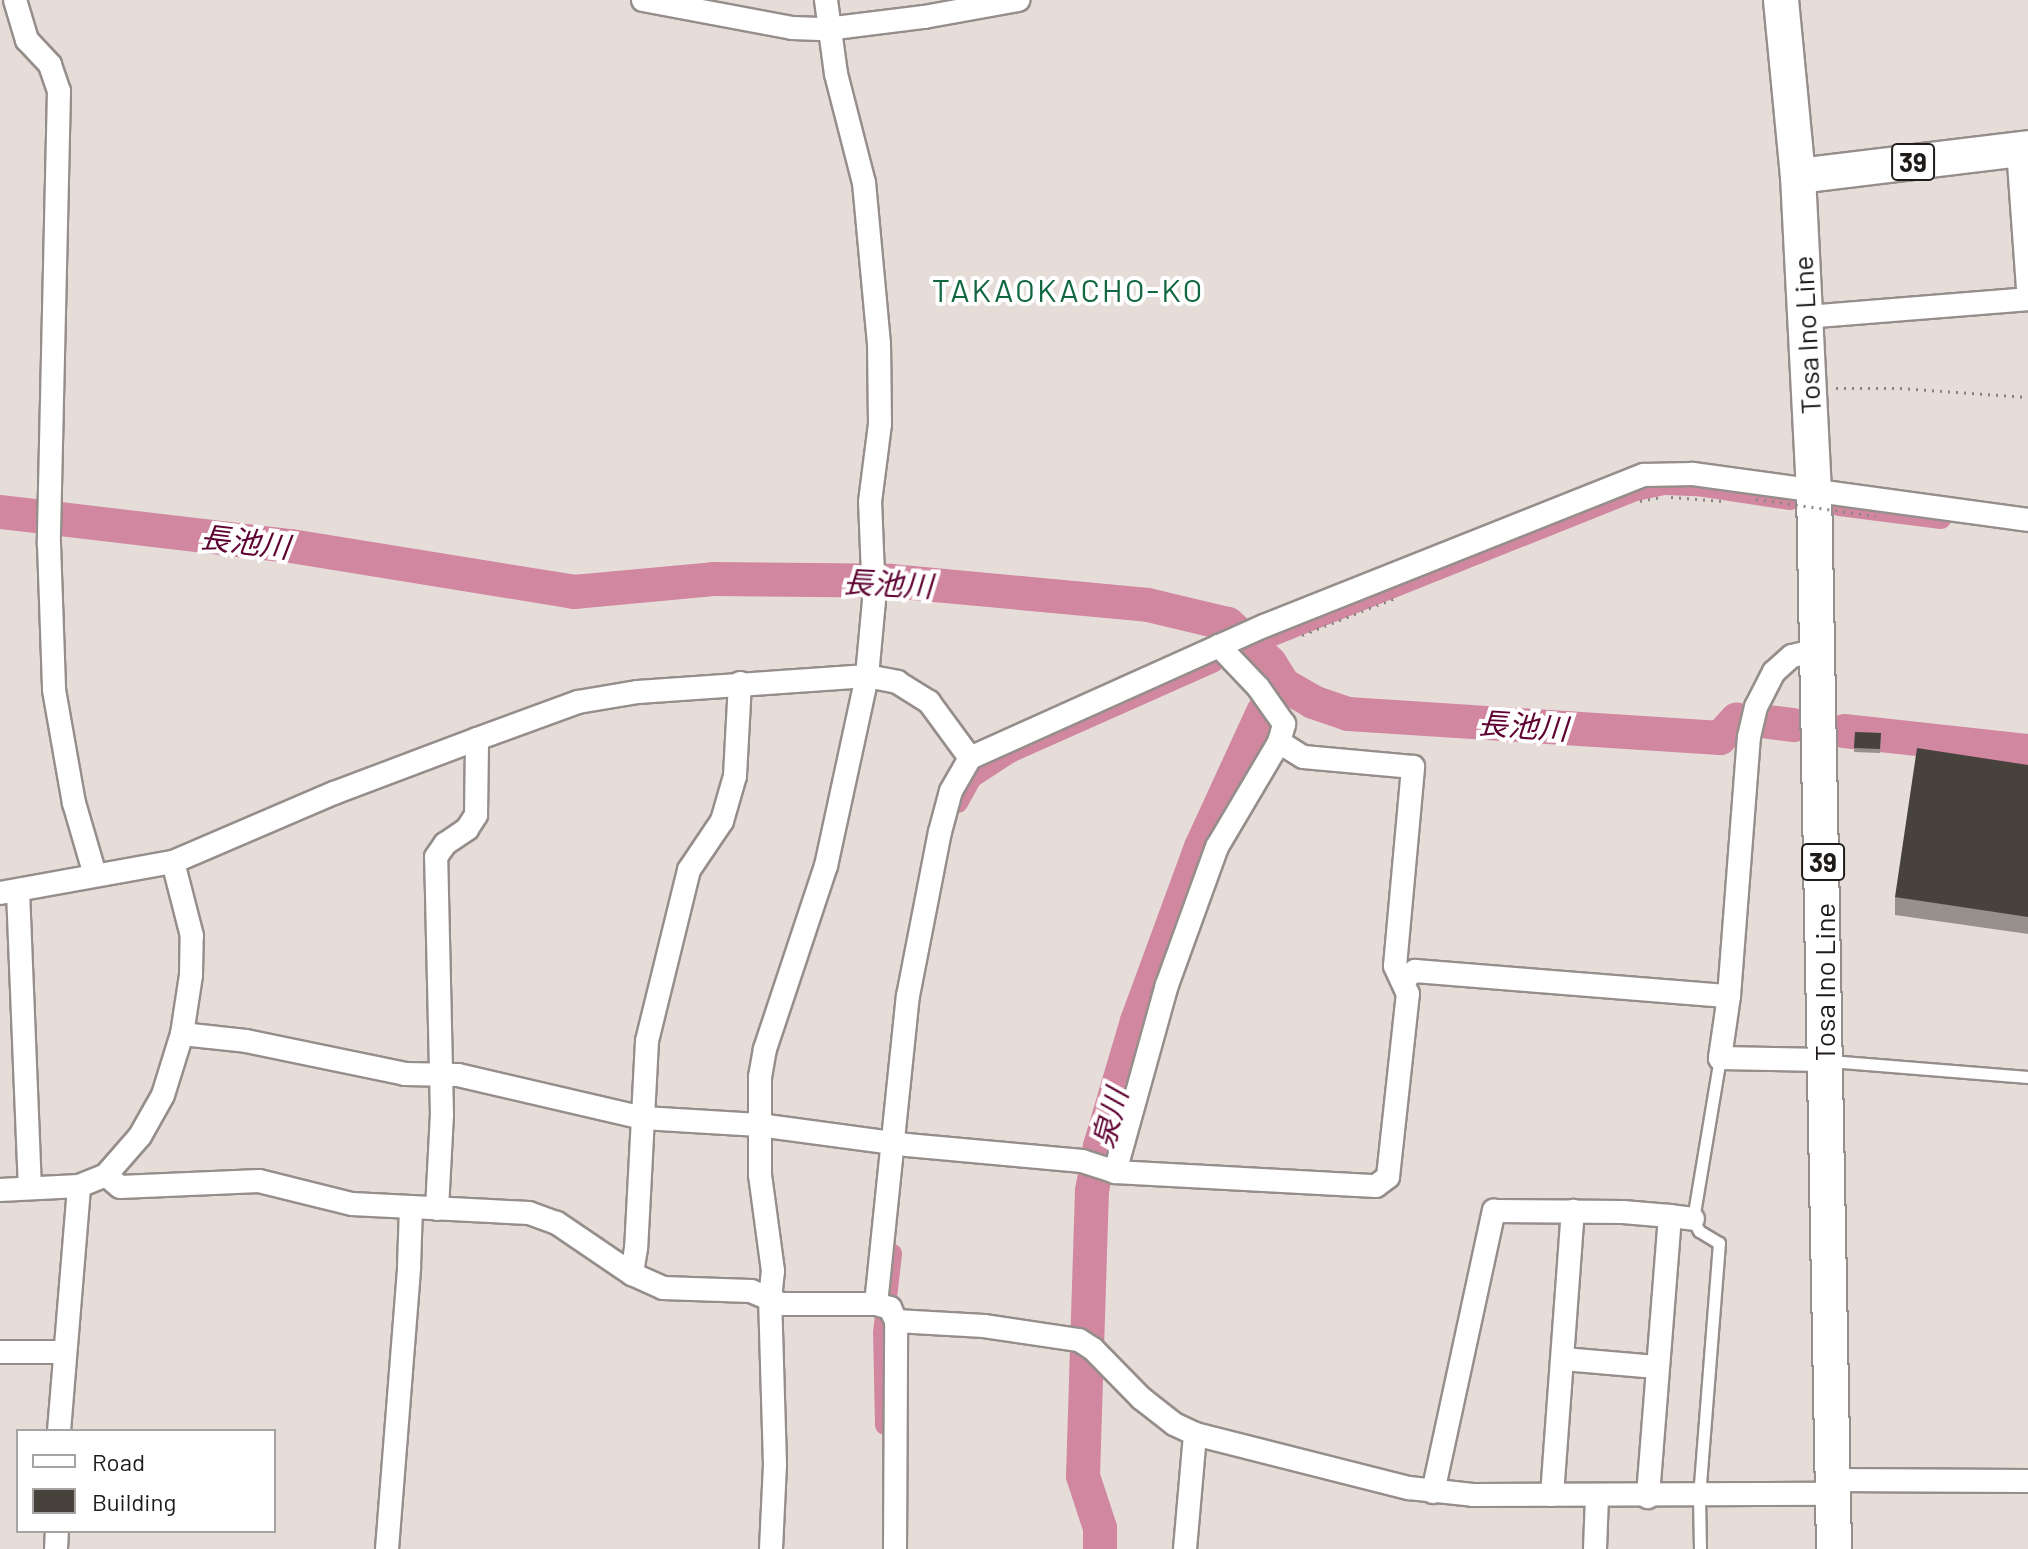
<!DOCTYPE html>
<html>
<head>
<meta charset="utf-8">
<style>
	body { margin:0 }
	#map { position:relative; width:2028px; height:1549px; overflow:hidden; background:#e6ddd9; font-family:Barlow,"Noto Sans JP",sans-serif }
	div>[style] { position:absolute }
	[style*='--x'] { left:calc(var(--x)*1px); top:calc(var(--y)*1px); width:calc(var(--w)*1px); rotate:calc(var(--a)*1deg) }
	.canal>* { height:20px; margin:-10px; padding:0 10px; transform-origin:10px; border-radius:10px; background:#d287a1 }
	.river>* { height:34px; margin:-17px; padding:0 17px; transform-origin:17px; border-radius:17px; background:#d287a1 }
	.path>* { height:3px; margin-top:-1.5px; transform-origin:0; background:repeating-linear-gradient(90deg,#8c8683 0 2px,transparent 0 8px) }
	.roads { filter:drop-shadow(2px 0 #968e8b) drop-shadow(-2px 0 #968e8b) drop-shadow(0 2px #968e8b) drop-shadow(0 -2px #968e8b) }
	.service>* { height:11px; margin:-5.5px; padding:0 5.5px; transform-origin:5.5px; border-radius:5.5px; background:#fff }
	.minor>* { height:22px; margin:-11px; padding:0 11px; transform-origin:11px; border-radius:11px; background:#fff }
	.primary>* { height:34px; margin:-17px; padding:0 17px; transform-origin:17px; border-radius:17px; background:#fff }
	.path-bridge>* { height:3px; margin-top:-1.5px; transform-origin:0; background:repeating-linear-gradient(90deg,#8c8683 0 2px,transparent 0 8px) }
	.wall>* { inset:0; background:#97908b }
	.building>* { inset:0; background:#48423d }
	span { translate:-50% -50%; white-space:nowrap; text-align:center; line-height:1.15; -webkit-text-stroke:8px #fff; paint-order:stroke }
	.shield-label span { padding:2px 6px; background:#fff; border:2px solid; border-radius:6px; -webkit-text-stroke-width:0 }
	.shield-label { font-size:26px; color:#1e1b19; font-weight:700 }
	.street-label { font-size:28px; color:#1e1b19 }
	.water-label { font-size:30px; color:#5f0332; font-style:italic }
	.quarter-label { font-size:32px; color:#116740; letter-spacing:2px }
	.legend { position:absolute; left:16px; top:1429px; width:260px; height:104px; box-sizing:border-box; background:#fff; border:2px solid #a5a4a3; margin:0; padding:10px 14px; list-style:none; font-size:24px; color:#1e1b19 }
	.legend li { display:flex; align-items:center; gap:16px; height:40px }
	.legend b { width:40px; border:2px solid #a5a4a3 }
</style>
</head>
<body>
<div id="map">
	<div class="canal">
		<div style="--x:1839;--y:506;--w:103;--a:7.3"></div>
		<div style="--x:1243;--y:648;--w:423;--a:-21.8"></div>
		<div style="--x:1636;--y:491;--w:30;--a:-12"></div>
		<div style="--x:1665;--y:485;--w:33;--a:2"></div>
		<div style="--x:1698;--y:486;--w:93;--a:8.7"></div>
		<div style="--x:958;--y:803;--w:29;--a:-61"></div>
		<div style="--x:972;--y:778;--w:45;--a:-33.3"></div>
		<div style="--x:1010;--y:753;--w:223;--a:-24"></div>
		<div style="--x:885;--y:1425;--w:92;--a:-91.2"></div>
		<div style="--x:883;--y:1333;--w:80;--a:-83.5"></div>
	</div>
	<div class="river">
		<div style="--x:0;--y:512;--w:293;--a:6.7"></div>
		<div style="--x:291;--y:546;--w:287;--a:9.2"></div>
		<div style="--x:574;--y:592;--w:140;--a:-5.3"></div>
		<div style="--x:713;--y:579;--w:178;--a:0.6"></div>
		<div style="--x:891;--y:581;--w:258;--a:5.3"></div>
		<div style="--x:1148;--y:605;--w:82;--a:13.4"></div>
		<div style="--x:1228;--y:624;--w:57;--a:42.9"></div>
		<div style="--x:1270;--y:663;--w:26;--a:58"></div>
		<div style="--x:1284;--y:685;--w:34;--a:30"></div>
		<div style="--x:1313;--y:702;--w:37;--a:19"></div>
		<div style="--x:1348;--y:714;--w:373;--a:3.7"></div>
		<div style="--x:1720;--y:738;--w:25;--a:-48"></div>
		<div style="--x:1768;--y:722;--w:26;--a:7"></div>
		<div style="--x:1844;--y:731;--w:185;--a:6.2"></div>
		<div style="--x:1100;--y:1549;--w:21;--a:-90"></div>
		<div style="--x:1100;--y:1528;--w:55;--a:-108.1"></div>
		<div style="--x:1083;--y:1476;--w:285;--a:-88.2"></div>
		<div style="--x:1092;--y:1191;--w:46;--a:-79.9"></div>
		<div style="--x:1100;--y:1146;--w:130;--a:-73.5"></div>
		<div style="--x:1137;--y:1021;--w:185;--a:-69.8"></div>
		<div style="--x:1201;--y:847;--w:149;--a:-65.3"></div>
	</div>
	<div class="path">
		<div style="--x:1836;--y:388;--w:64;--a:0"></div>
		<div style="--x:1900;--y:388;--w:128;--a:4"></div>
		<div style="--x:1671;--y:497;--w:52;--a:4.4"></div>
		<div style="--x:1640;--y:501;--w:20;--a:-11"></div>
		<div style="--x:1302;--y:635;--w:100;--a:-21.7"></div>
	</div>
	<div class="roads">
		<div class="service">
			<div style="--x:1829;--y:1061;--w:200;--a:4.6"></div>
			<div style="--x:1700;--y:1549;--w:52;--a:-91.1"></div>
			<div style="--x:1699;--y:1497;--w:255;--a:-85.5"></div>
			<div style="--x:1719;--y:1243;--w:23;--a:-149"></div>
			<div style="--x:1699;--y:1231;--w:13;--a:-117"></div>
			<div style="--x:1693;--y:1219;--w:163;--a:-80.5"></div>
		</div>
		<div class="minor">
			<div style="--x:15;--y:0;--w:42;--a:73.3"></div>
			<div style="--x:27;--y:40;--w:34;--a:47"></div>
			<div style="--x:50;--y:65;--w:28;--a:71"></div>
			<div style="--x:59;--y:91;--w:453;--a:91.3"></div>
			<div style="--x:49;--y:544;--w:146;--a:88"></div>
			<div style="--x:54;--y:690;--w:115;--a:80"></div>
			<div style="--x:74;--y:803;--w:75;--a:73.7"></div>
			<div style="--x:643;--y:0;--w:152;--a:10.6"></div>
			<div style="--x:792;--y:28;--w:35;--a:2"></div>
			<div style="--x:827;--y:29;--w:98;--a:-7.1"></div>
			<div style="--x:924;--y:17;--w:96;--a:-10.3"></div>
			<div style="--x:2018;--y:149;--w:138;--a:85.9"></div>
			<div style="--x:1806;--y:317;--w:223;--a:-4.6"></div>
			<div style="--x:740;--y:683;--w:93;--a:93.1"></div>
			<div style="--x:735;--y:776;--w:47;--a:106.1"></div>
			<div style="--x:722;--y:821;--w:59;--a:124"></div>
			<div style="--x:689;--y:870;--w:176;--a:103.8"></div>
			<div style="--x:647;--y:1041;--w:207;--a:93"></div>
			<div style="--x:636;--y:1248;--w:26;--a:99"></div>
			<div style="--x:632;--y:1274;--w:34;--a:24"></div>
			<div style="--x:663;--y:1288;--w:88;--a:2"></div>
			<div style="--x:751;--y:1291;--w:33;--a:23"></div>
			<div style="--x:781;--y:1304;--w:95;--a:0"></div>
			<div style="--x:876;--y:1304;--w:15;--a:16"></div>
			<div style="--x:890;--y:1308;--w:14;--a:65"></div>
			<div style="--x:896;--y:1321;--w:88;--a:3.3"></div>
			<div style="--x:984;--y:1326;--w:96;--a:8.4"></div>
			<div style="--x:1079;--y:1340;--w:17;--a:33"></div>
			<div style="--x:1093;--y:1349;--w:69;--a:45.6"></div>
			<div style="--x:1141;--y:1398;--w:42;--a:38.2"></div>
			<div style="--x:1174;--y:1424;--w:23;--a:25"></div>
			<div style="--x:1195;--y:1434;--w:221;--a:14.2"></div>
			<div style="--x:1409;--y:1488;--w:64;--a:6.2"></div>
			<div style="--x:1473;--y:1495;--w:360;--a:-0.2"></div>
			<div style="--x:18;--y:891;--w:296;--a:87.7"></div>
			<div style="--x:0;--y:893;--w:176;--a:-10.2"></div>
			<div style="--x:173;--y:862;--w:175;--a:-23.2"></div>
			<div style="--x:334;--y:793;--w:153;--a:-20.7"></div>
			<div style="--x:477;--y:739;--w:108;--a:-20.1"></div>
			<div style="--x:578;--y:702;--w:61;--a:-9.5"></div>
			<div style="--x:638;--y:692;--w:230;--a:-4"></div>
			<div style="--x:867;--y:676;--w:31;--a:11"></div>
			<div style="--x:897;--y:682;--w:38;--a:32"></div>
			<div style="--x:929;--y:702;--w:69;--a:53.8"></div>
			<div style="--x:1402;--y:980;--w:16;--a:-35"></div>
			<div style="--x:1415;--y:971;--w:315;--a:4.6"></div>
			<div style="--x:1729;--y:996;--w:260;--a:-85.6"></div>
			<div style="--x:1749;--y:737;--w:31;--a:-77"></div>
			<div style="--x:1756;--y:707;--w:39;--a:-63"></div>
			<div style="--x:1774;--y:672;--w:24;--a:-42"></div>
			<div style="--x:1792;--y:656;--w:28;--a:-13"></div>
			<div style="--x:1729;--y:996;--w:63;--a:98.3"></div>
			<div style="--x:1720;--y:1058;--w:104;--a:1.1"></div>
			<div style="--x:182;--y:1034;--w:64;--a:6.2"></div>
			<div style="--x:246;--y:1041;--w:162;--a:11.7"></div>
			<div style="--x:405;--y:1074;--w:53;--a:1.1"></div>
			<div style="--x:458;--y:1075;--w:190;--a:13.1"></div>
			<div style="--x:643;--y:1118;--w:116;--a:3.5"></div>
			<div style="--x:759;--y:1125;--w:149;--a:7.7"></div>
			<div style="--x:907;--y:1145;--w:176;--a:5.2"></div>
			<div style="--x:1082;--y:1161;--w:35;--a:18"></div>
			<div style="--x:1115;--y:1172;--w:261;--a:3.1"></div>
			<div style="--x:1376;--y:1186;--w:15;--a:-37"></div>
			<div style="--x:1388;--y:1177;--w:184;--a:-83.8"></div>
			<div style="--x:1408;--y:994;--w:31;--a:-115"></div>
			<div style="--x:1395;--y:966;--w:200;--a:-84.8"></div>
			<div style="--x:1413;--y:767;--w:110;--a:-174.8"></div>
			<div style="--x:1303;--y:757;--w:28;--a:-148"></div>
			<div style="--x:1115;--y:1172;--w:194;--a:-74.5"></div>
			<div style="--x:1167;--y:985;--w:147;--a:-70.1"></div>
			<div style="--x:1217;--y:847;--w:122;--a:-59.4"></div>
			<div style="--x:1279;--y:742;--w:19;--a:-74"></div>
			<div style="--x:1284;--y:724;--w:45;--a:-125.1"></div>
			<div style="--x:1258;--y:687;--w:57;--a:-133.6"></div>
			<div style="--x:106;--y:1175;--w:18;--a:41"></div>
			<div style="--x:120;--y:1187;--w:139;--a:-2.5"></div>
			<div style="--x:259;--y:1181;--w:96;--a:13.9"></div>
			<div style="--x:352;--y:1204;--w:177;--a:2.9"></div>
			<div style="--x:529;--y:1213;--w:30;--a:20"></div>
			<div style="--x:557;--y:1223;--w:91;--a:34.2"></div>
			<div style="--x:0;--y:1190;--w:79;--a:-2.9"></div>
			<div style="--x:79;--y:1186;--w:29;--a:-22"></div>
			<div style="--x:106;--y:1175;--w:52;--a:-48.9"></div>
			<div style="--x:140;--y:1136;--w:47;--a:-60.7"></div>
			<div style="--x:163;--y:1095;--w:64;--a:-72.7"></div>
			<div style="--x:182;--y:1034;--w:60;--a:-81.3"></div>
			<div style="--x:191;--y:975;--w:39;--a:-89"></div>
			<div style="--x:192;--y:936;--w:76;--a:-104.4"></div>
			<div style="--x:437;--y:1209;--w:94;--a:-87"></div>
			<div style="--x:442;--y:1115;--w:258;--a:-91.3"></div>
			<div style="--x:436;--y:857;--w:16;--a:-55"></div>
			<div style="--x:445;--y:844;--w:27;--a:-34"></div>
			<div style="--x:467;--y:829;--w:17;--a:-57"></div>
			<div style="--x:476;--y:815;--w:76;--a:-89.2"></div>
			<div style="--x:1670;--y:1216;--w:23;--a:7"></div>
			<div style="--x:876;--y:1304;--w:310;--a:-84.1"></div>
			<div style="--x:908;--y:996;--w:167;--a:-79"></div>
			<div style="--x:940;--y:832;--w:42;--a:-75"></div>
			<div style="--x:951;--y:791;--w:38;--a:-60"></div>
			<div style="--x:970;--y:758;--w:322;--a:-24.2"></div>
			<div style="--x:1264;--y:626;--w:409;--a:-21.7"></div>
			<div style="--x:1644;--y:475;--w:49;--a:-1.2"></div>
			<div style="--x:1693;--y:474;--w:338;--a:7.8"></div>
			<div style="--x:0;--y:1352;--w:63;--a:0"></div>
			<div style="--x:1563;--y:1359;--w:94;--a:4.9"></div>
			<div style="--x:59;--y:1431;--w:246;--a:-85.3"></div>
			<div style="--x:1832;--y:1480;--w:196;--a:0.3"></div>
			<div style="--x:1433;--y:1492;--w:288;--a:-77.8"></div>
			<div style="--x:1494;--y:1211;--w:129;--a:0.4"></div>
			<div style="--x:1623;--y:1212;--w:47;--a:4.9"></div>
			<div style="--x:1670;--y:1216;--w:282;--a:94.5"></div>
			<div style="--x:1552;--y:1495;--w:285;--a:-85.8"></div>
			<div style="--x:56;--y:1549;--w:18;--a:-87"></div>
			<div style="--x:387;--y:1549;--w:283;--a:-85.5"></div>
			<div style="--x:409;--y:1267;--w:59;--a:-88.1"></div>
			<div style="--x:771;--y:1549;--w:84;--a:-87.3"></div>
			<div style="--x:775;--y:1465;--w:166;--a:-91.7"></div>
			<div style="--x:770;--y:1299;--w:28;--a:-84"></div>
			<div style="--x:773;--y:1271;--w:97;--a:-97.7"></div>
			<div style="--x:760;--y:1175;--w:98;--a:-90"></div>
			<div style="--x:760;--y:1077;--w:28;--a:-80"></div>
			<div style="--x:765;--y:1049;--w:193;--a:-71.6"></div>
			<div style="--x:826;--y:866;--w:194;--a:-77.8"></div>
			<div style="--x:867;--y:676;--w:76;--a:-84.7"></div>
			<div style="--x:874;--y:600;--w:98;--a:-92.3"></div>
			<div style="--x:870;--y:502;--w:79;--a:-82.7"></div>
			<div style="--x:880;--y:424;--w:80;--a:-90.7"></div>
			<div style="--x:879;--y:344;--w:162;--a:-95.3"></div>
			<div style="--x:864;--y:183;--w:113;--a:-104.4"></div>
			<div style="--x:836;--y:74;--w:75;--a:-97.7"></div>
			<div style="--x:895;--y:1549;--w:228;--a:-89.7"></div>
			<div style="--x:1185;--y:1549;--w:115;--a:-85"></div>
			<div style="--x:1595;--y:1549;--w:53;--a:-87.8"></div>
		</div>
		<div class="primary">
			<div style="--x:1781;--y:0;--w:177;--a:84.5"></div>
			<div style="--x:1798;--y:176;--w:313;--a:87.1"></div>
			<div style="--x:1814;--y:489;--w:1060;--a:88.92"></div>
			<div style="--x:1798;--y:176;--w:232;--a:-6.9"></div>
		</div>
	</div>
	<div class="path-bridge">
		<div style="--x:1756;--y:499;--w:121;--a:8.1"></div>
	</div>
	<div class="wall">
		<div style="clip-path:polygon(1855px 732px,1881px 733px,1880px 753px,1854px 752px)"></div>
		<div style="clip-path:polygon(2028px 765px,2028px 934px,1895px 915px,1895px 897px)"></div>
	</div>
	<div class="building">
		<div style="clip-path:polygon(1855px 732px,1881px 733px,1880px 749px,1854px 748px)"></div>
		<div style="clip-path:polygon(1917px 748px,2028px 765px,2028px 917px,1895px 897px)"></div>
	</div>
	<div class="shield-label">
		<span style="left:1913px;top:162px">39</span>
		<span style="left:1823px;top:862px">39</span>
	</div>
	<div class="street-label">
		<span style="left:1806px;top:335px;rotate:-93deg">Tosa Ino Line</span>
		<span style="left:1824px;top:982px;rotate:-90deg">Tosa Ino Line</span>
	</div>
	<div class="water-label">
		<span style="left:245px;top:541px;rotate:7deg">長池川</span>
		<span style="left:888px;top:583px;rotate:3deg">長池川</span>
		<span style="left:1523px;top:725px;rotate:4deg">長池川</span>
		<span style="left:1109px;top:1118px;rotate:-75deg">泉川</span>
	</div>
	<div class="quarter-label">
		<span style="left:1068px;top:289px">TAKAOKACHO-KO</span>
	</div>
	<ul class="legend">
	<li><b style="height:10px;background:#fff"></b>Road</li>
	<li><b style="height:22px;background:#48423d"></b>Building</li>
	</ul>
</div>
</body>
</html>
